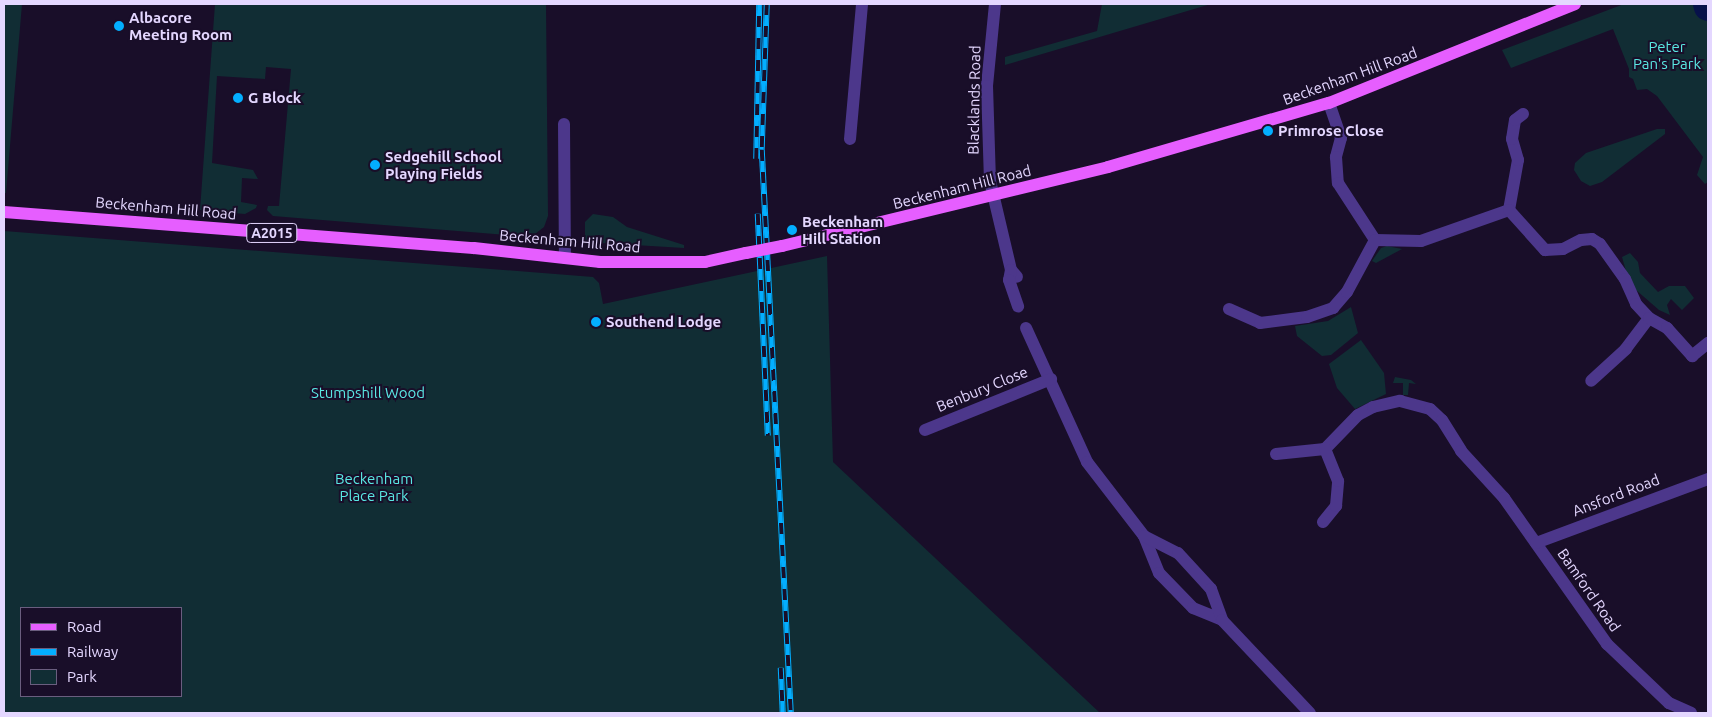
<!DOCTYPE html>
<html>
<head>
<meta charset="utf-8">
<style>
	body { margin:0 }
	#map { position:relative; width:1712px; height:717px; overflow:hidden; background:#190e29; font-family:Ubuntu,sans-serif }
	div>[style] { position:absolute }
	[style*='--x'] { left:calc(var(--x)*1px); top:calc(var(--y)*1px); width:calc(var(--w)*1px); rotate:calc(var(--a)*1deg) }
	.green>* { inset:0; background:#112d34 }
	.river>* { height:28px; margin:-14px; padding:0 14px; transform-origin:14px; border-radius:14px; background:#07114a }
	.minor>* { height:12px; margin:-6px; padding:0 6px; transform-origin:6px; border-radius:6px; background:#4c378b }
	.primary>* { height:12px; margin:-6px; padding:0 6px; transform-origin:6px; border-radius:6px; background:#e65eff }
	.rail>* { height:5.5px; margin-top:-2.75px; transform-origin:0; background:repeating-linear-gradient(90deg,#190e29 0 11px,#03aeff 0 22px); box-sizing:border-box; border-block:1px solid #03aeff }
	.primary-bridge>* { height:12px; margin:-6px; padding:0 6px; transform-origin:6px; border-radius:6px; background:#e65eff }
	.dots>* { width:14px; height:14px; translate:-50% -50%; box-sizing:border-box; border:2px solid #190e29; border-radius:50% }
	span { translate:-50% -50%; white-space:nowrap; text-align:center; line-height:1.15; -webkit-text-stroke:4px #190e29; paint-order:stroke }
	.shield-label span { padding:1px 4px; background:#190e29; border:1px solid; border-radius:4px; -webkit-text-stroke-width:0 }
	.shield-label { font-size:14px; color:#e4d7ff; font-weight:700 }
	.poi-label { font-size:15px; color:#e4d7ff; font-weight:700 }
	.left { translate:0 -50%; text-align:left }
	.park-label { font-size:15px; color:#5ae8e3 }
	.street-label { font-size:15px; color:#e4d7ff }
	.frame { position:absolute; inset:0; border:5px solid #e4d7ff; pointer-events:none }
	.legend { position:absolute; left:20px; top:607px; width:162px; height:90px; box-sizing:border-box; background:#190e29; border:1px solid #6a5e7f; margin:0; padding:6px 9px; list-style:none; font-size:15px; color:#e4d7ff }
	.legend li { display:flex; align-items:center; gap:10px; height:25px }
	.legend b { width:25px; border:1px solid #6a5e7f }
</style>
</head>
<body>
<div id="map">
	<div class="green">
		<div style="clip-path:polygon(4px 4px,22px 4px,6px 193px,4px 193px)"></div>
		<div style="clip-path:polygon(215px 4px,546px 4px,548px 216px,544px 227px,531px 237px,273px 216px,267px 210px,268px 206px,279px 206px,291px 69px,266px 67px,265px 79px,217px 76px,212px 163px,253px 170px,258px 179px,242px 178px,241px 202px,257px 205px,256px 208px,245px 214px,200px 210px)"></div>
		<div style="clip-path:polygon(1102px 4px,1211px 4px,1005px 65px,1005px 57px,1097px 31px)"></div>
		<div style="clip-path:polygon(1624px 4px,1708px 4px,1708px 182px,1705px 184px,1697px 175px,1703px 157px,1657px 96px,1647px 89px,1637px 90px,1633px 79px,1629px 77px,1629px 69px,1613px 29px,1511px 68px,1502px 50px)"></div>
		<div style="clip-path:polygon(1657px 129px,1665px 129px,1665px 134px,1602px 182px,1590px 186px,1581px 181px,1574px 170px,1575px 163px,1586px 153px)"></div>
		<div style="clip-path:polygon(593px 214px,613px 217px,627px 227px,684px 245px,684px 248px,585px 242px,585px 222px)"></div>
		<div style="clip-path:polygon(evenodd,4px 231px,593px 277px,599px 283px,603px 304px,827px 256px,833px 462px,1100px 713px,4px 713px,4px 231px,181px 608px,181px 696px,21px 696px,21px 608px,181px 608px)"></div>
		<div style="clip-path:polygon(1387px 246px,1402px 249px,1376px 263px,1372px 261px,1381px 248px)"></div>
		<div style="clip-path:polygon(1630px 253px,1638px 262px,1640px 273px,1658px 292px,1669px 286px,1685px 286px,1694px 298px,1682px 310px,1671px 299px,1667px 305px,1670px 315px,1659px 310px,1636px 290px,1626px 271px,1622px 257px)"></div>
		<div style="clip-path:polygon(1351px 307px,1358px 333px,1331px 355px,1322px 356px,1297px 336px,1295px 326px,1328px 321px)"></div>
		<div style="clip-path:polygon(1361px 340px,1384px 373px,1386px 394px,1355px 409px,1337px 388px,1329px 364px)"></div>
		<div style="clip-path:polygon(1395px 377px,1411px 380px,1416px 384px,1409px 383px,1408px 395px,1403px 395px,1403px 383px,1393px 383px)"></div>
	</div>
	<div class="river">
		<div style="--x:1707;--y:4;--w:3;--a:72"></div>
	</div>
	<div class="minor">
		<div style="--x:995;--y:4;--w:82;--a:95.6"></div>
		<div style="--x:987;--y:86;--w:95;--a:88.2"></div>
		<div style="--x:990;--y:181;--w:91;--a:76.7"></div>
		<div style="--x:1011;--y:270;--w:9;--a:49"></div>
		<div style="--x:1329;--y:103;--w:37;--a:71"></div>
		<div style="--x:1341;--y:138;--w:20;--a:105"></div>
		<div style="--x:1336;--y:157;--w:26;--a:86"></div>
		<div style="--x:1338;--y:183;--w:68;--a:57"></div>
		<div style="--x:564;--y:124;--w:134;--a:89.6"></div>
		<div style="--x:850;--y:139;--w:136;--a:-84.9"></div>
		<div style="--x:1509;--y:210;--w:51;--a:-79.8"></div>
		<div style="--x:1518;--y:160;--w:22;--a:-106"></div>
		<div style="--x:1512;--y:139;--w:19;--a:-81"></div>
		<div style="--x:1515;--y:120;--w:10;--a:-37"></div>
		<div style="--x:1375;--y:240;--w:46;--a:1.2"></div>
		<div style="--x:1421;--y:241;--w:93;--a:-19.4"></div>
		<div style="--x:1509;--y:210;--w:54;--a:48"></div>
		<div style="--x:1545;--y:250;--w:18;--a:-3"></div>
		<div style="--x:1563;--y:249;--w:20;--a:-27"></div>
		<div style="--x:1581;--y:240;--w:11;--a:-5"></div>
		<div style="--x:1592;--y:239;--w:9;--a:32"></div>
		<div style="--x:1600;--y:244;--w:43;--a:54.5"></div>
		<div style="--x:1625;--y:279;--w:27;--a:66"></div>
		<div style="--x:1636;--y:304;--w:19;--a:47"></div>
		<div style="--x:1649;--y:318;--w:39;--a:127"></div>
		<div style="--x:1626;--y:349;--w:47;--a:137.6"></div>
		<div style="--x:1011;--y:270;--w:10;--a:101"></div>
		<div style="--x:1009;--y:280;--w:28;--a:71"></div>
		<div style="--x:1229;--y:309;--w:34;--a:24"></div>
		<div style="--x:1260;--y:323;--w:47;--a:-7.3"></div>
		<div style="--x:1307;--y:317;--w:28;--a:-19"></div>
		<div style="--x:1333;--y:308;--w:21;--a:-49"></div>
		<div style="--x:1347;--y:292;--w:59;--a:-61.7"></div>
		<div style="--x:1649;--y:318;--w:21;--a:29"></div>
		<div style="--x:1667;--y:328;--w:38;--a:48"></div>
		<div style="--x:1692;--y:356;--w:21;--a:-39"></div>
		<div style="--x:1026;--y:328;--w:147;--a:65.5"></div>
		<div style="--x:1087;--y:462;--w:93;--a:52.4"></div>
		<div style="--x:1144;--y:536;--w:40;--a:68"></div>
		<div style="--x:1159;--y:573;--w:49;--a:45.8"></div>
		<div style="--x:1193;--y:608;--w:31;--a:22"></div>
		<div style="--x:925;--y:430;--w:136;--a:-22"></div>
		<div style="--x:1276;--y:454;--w:49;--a:-5.8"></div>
		<div style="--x:1325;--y:449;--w:47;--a:-45.9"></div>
		<div style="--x:1358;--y:415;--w:17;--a:-28"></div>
		<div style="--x:1373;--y:407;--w:28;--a:-13"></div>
		<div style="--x:1400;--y:401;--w:31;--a:15"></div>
		<div style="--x:1430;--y:409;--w:16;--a:43"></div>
		<div style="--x:1442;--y:420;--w:36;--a:58"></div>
		<div style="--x:1461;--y:451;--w:64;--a:47.5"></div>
		<div style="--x:1504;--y:498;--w:179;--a:54.8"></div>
		<div style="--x:1607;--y:644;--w:86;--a:43.6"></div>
		<div style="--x:1669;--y:703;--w:24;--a:24"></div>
		<div style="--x:1323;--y:522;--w:21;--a:-51"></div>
		<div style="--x:1336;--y:506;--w:25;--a:-85"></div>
		<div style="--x:1338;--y:481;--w:35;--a:-112"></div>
		<div style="--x:1144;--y:536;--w:38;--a:27"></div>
		<div style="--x:1178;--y:553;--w:49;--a:47.5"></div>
		<div style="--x:1211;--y:589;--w:33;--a:70"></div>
		<div style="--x:1222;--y:620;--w:128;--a:46.6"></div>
		<div style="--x:1536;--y:543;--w:184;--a:-20.4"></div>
	</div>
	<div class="primary">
		<div style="--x:4;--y:212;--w:471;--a:4.4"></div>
		<div style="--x:474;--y:248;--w:127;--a:6.3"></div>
		<div style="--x:600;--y:262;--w:105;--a:0"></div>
		<div style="--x:705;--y:262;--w:42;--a:-12.4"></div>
		<div style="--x:782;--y:246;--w:335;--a:-13.6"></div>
		<div style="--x:1108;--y:167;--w:230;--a:-16.2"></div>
		<div style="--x:1329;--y:103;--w:265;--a:-21.9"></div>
	</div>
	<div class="rail">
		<div style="--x:767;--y:4;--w:146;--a:92"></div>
		<div style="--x:762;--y:150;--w:564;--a:87.05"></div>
		<div style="--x:756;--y:159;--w:155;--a:-88.9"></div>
		<div style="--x:758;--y:214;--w:222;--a:87.4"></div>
		<div style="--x:781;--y:668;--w:45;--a:87.5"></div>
	</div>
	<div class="primary-bridge">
		<div style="--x:746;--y:253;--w:37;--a:-11"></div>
	</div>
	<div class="dots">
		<div style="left:119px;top:26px;background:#03aeff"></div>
		<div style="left:238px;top:98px;background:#03aeff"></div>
		<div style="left:1268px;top:131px;background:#03aeff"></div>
		<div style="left:375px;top:165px;background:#03aeff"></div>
		<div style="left:792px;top:230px;background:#03aeff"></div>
		<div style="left:596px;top:322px;background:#03aeff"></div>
	</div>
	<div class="shield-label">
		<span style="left:272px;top:233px">A2015</span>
	</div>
	<div class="poi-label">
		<span class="left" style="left:129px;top:26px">Albacore<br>Meeting Room</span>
		<span class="left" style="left:248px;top:98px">G Block</span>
		<span class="left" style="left:1278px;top:131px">Primrose Close</span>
		<span class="left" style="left:385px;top:165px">Sedgehill School<br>Playing Fields</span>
		<span class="left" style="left:802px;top:230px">Beckenham<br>Hill Station</span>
		<span class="left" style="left:606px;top:322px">Southend Lodge</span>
	</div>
	<div class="park-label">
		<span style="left:1667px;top:55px">Peter<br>Pan's Park</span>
		<span style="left:368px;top:393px">Stumpshill Wood</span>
		<span style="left:374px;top:487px">Beckenham<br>Place Park</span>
	</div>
	<div class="street-label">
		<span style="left:1350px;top:76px;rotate:-20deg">Beckenham Hill Road</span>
		<span style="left:974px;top:100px;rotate:-89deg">Blacklands Road</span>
		<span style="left:962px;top:187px;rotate:-14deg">Beckenham Hill Road</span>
		<span style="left:166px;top:208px;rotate:5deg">Beckenham Hill Road</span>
		<span style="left:570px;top:241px;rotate:5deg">Beckenham Hill Road</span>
		<span style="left:982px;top:389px;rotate:-22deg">Benbury Close</span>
		<span style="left:1616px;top:495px;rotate:-21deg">Ansford Road</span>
		<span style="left:1589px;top:590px;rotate:55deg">Bamford Road</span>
	</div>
	<div class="frame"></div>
	<ul class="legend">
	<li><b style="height:6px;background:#e65eff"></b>Road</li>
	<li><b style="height:6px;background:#03aeff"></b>Railway</li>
	<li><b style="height:14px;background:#112d34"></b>Park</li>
	</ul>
</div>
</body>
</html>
